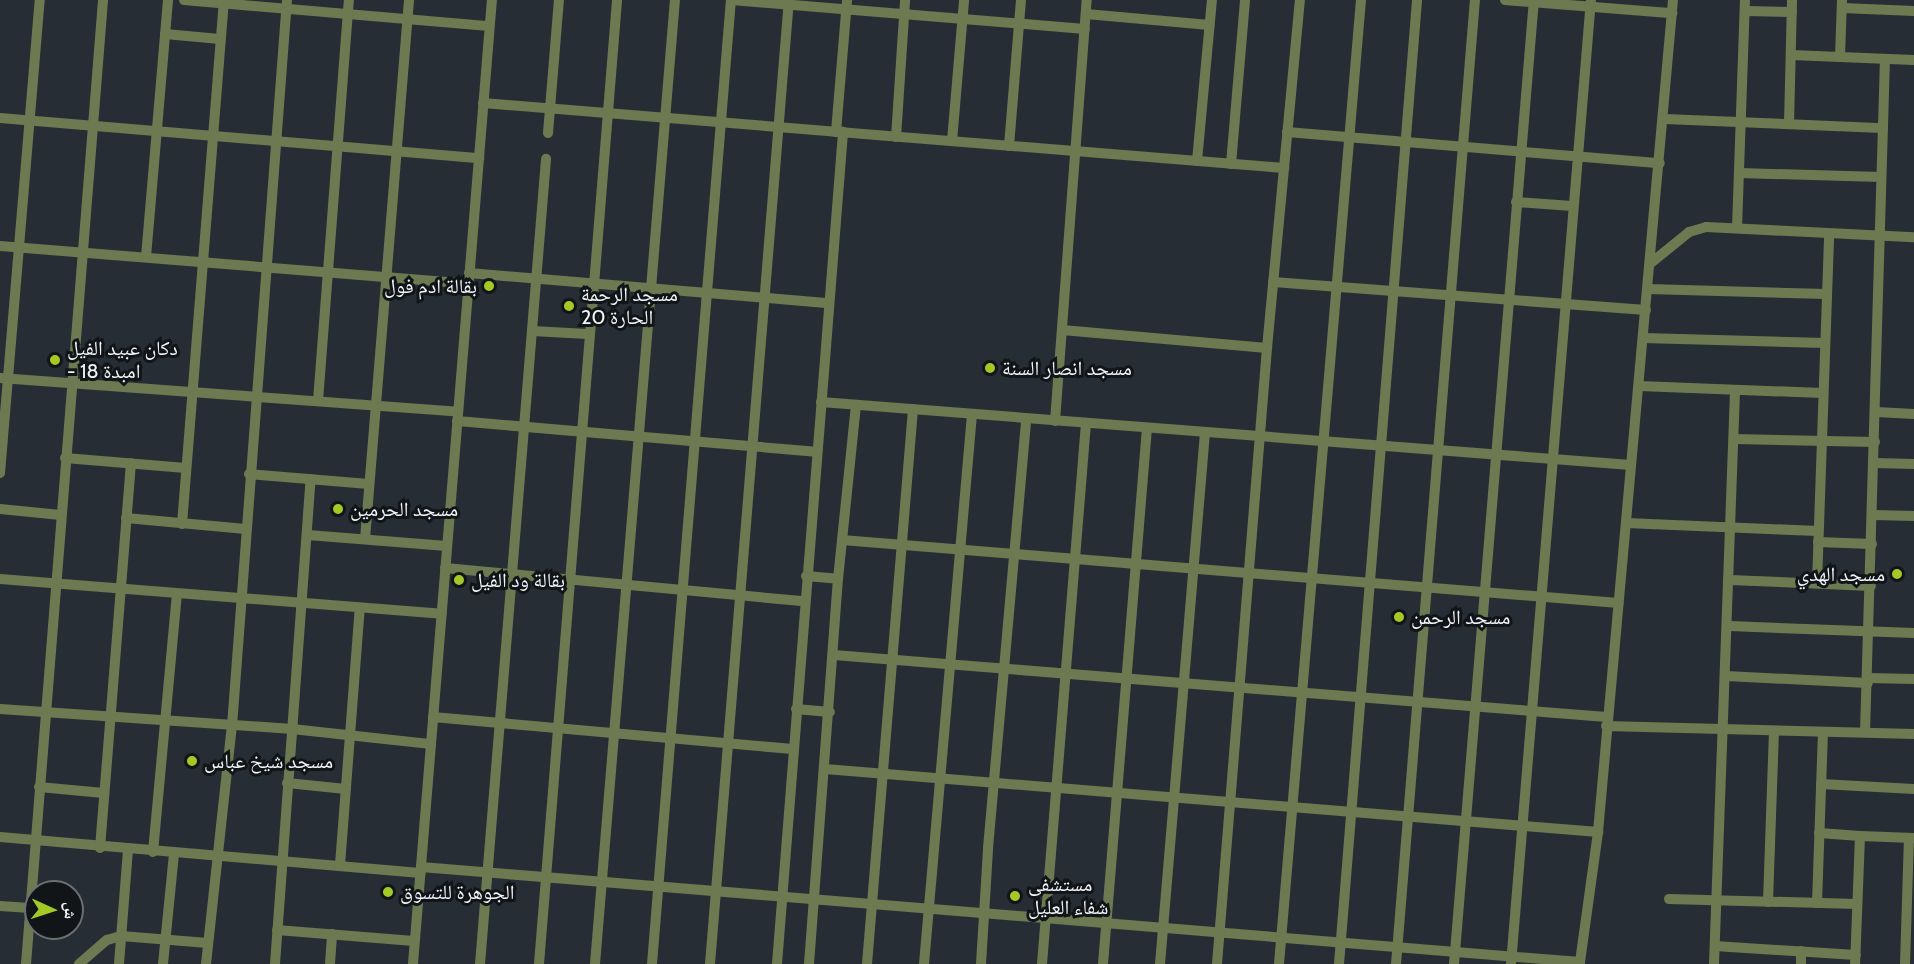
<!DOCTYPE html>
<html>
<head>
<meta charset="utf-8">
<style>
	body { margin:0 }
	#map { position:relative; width:1914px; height:964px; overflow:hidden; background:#272d34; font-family:Cabin,"Noto Naskh Arabic",sans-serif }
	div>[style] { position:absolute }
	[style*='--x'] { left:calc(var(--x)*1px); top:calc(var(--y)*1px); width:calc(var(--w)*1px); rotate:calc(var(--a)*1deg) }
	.minor>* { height:10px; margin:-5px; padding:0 5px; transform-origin:5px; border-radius:5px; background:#6d7a51 }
	.dots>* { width:16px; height:16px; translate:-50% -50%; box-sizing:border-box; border:3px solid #121518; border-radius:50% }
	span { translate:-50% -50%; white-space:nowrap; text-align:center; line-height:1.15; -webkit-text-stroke:6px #121518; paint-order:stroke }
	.poi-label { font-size:20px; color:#f1f5fa }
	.right { translate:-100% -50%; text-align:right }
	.left { translate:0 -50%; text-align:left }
	.north { position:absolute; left:24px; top:880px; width:60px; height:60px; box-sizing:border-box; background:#121518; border:2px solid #6b6f72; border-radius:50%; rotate:93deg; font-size:16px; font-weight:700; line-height:24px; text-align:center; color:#f1f5fa }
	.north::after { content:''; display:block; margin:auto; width:21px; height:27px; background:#a3c926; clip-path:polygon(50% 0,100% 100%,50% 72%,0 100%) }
</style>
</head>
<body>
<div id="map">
	<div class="minor">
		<div style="--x:184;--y:0;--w:306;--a:4.9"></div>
		<div style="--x:732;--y:0;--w:354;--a:4.7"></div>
		<div style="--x:1505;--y:0;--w:168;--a:4.5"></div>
		<div style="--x:1842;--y:8;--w:72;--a:2.4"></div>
		<div style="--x:1745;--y:11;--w:47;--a:1.2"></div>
		<div style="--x:1086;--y:14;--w:124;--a:5.1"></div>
		<div style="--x:165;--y:34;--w:55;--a:5.2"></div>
		<div style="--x:1791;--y:55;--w:123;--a:2.3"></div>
		<div style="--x:1840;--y:57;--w:57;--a:-88"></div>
		<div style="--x:483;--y:103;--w:804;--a:4.64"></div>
		<div style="--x:0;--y:118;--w:481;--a:4.8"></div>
		<div style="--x:1665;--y:119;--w:218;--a:2.4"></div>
		<div style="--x:1789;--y:124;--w:124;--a:-88.6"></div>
		<div style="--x:836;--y:132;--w:132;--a:-85.2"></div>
		<div style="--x:1287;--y:132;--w:374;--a:4.8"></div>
		<div style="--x:548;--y:133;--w:133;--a:-85.3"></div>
		<div style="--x:896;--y:137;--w:137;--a:-86.2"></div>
		<div style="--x:952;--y:141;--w:142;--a:-85.1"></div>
		<div style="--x:1009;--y:146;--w:146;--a:-85.3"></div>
		<div style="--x:1197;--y:161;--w:162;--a:-84.7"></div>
		<div style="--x:1231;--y:164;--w:165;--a:-85.1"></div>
		<div style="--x:1739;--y:173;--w:142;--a:1.6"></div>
		<div style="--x:1516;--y:202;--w:56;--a:4.1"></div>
		<div style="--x:1737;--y:228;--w:228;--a:-88"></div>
		<div style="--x:0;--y:246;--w:470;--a:4.6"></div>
		<div style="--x:146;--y:257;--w:258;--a:-85.1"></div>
		<div style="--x:1651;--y:263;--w:49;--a:-39.2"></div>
		<div style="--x:1689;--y:232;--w:18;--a:-16"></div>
		<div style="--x:1706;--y:227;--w:208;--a:2.8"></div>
		<div style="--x:469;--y:273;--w:361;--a:4.8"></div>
		<div style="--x:1273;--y:282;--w:374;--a:4.3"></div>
		<div style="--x:1648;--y:289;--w:179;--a:1.6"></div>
		<div style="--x:1062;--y:330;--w:206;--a:5"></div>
		<div style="--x:532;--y:331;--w:56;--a:3.1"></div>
		<div style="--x:1643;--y:338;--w:182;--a:1.6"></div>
		<div style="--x:0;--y:378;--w:459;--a:4.2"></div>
		<div style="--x:1639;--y:386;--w:184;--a:2.2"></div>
		<div style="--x:318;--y:401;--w:402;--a:-85.6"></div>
		<div style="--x:821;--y:402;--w:812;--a:4.45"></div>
		<div style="--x:1876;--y:412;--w:38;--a:3"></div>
		<div style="--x:457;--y:421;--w:360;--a:4.9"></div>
		<div style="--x:1055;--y:421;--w:422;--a:-85.7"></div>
		<div style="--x:1734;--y:439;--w:141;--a:1.2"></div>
		<div style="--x:65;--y:458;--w:121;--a:4.7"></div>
		<div style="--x:1874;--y:463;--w:40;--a:1.4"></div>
		<div style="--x:0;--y:473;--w:475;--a:-85.2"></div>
		<div style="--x:249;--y:474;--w:120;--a:4.8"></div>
		<div style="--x:0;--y:509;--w:61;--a:5.6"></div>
		<div style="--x:1873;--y:515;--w:41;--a:1.4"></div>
		<div style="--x:126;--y:518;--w:120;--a:5.3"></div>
		<div style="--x:1626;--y:523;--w:192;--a:2.4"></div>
		<div style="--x:182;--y:524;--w:526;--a:-85.42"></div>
		<div style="--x:308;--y:535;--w:139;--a:4.5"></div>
		<div style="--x:365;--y:539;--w:541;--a:-85.33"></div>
		<div style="--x:842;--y:540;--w:779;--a:4.64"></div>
		<div style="--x:1818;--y:542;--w:54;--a:2.1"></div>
		<div style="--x:445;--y:568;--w:361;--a:5.3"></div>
		<div style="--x:806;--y:576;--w:32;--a:5"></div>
		<div style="--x:0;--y:579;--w:443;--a:4.5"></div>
		<div style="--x:1730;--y:580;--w:141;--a:2.4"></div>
		<div style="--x:1817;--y:583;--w:350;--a:-88"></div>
		<div style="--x:1729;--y:626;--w:185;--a:2.2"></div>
		<div style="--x:834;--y:655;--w:775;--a:4.59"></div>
		<div style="--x:1726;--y:676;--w:142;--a:2.8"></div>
		<div style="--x:1868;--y:678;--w:46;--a:1.2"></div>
		<div style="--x:0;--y:709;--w:293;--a:3.9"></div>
		<div style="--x:292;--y:729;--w:140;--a:6.2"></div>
		<div style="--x:796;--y:709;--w:34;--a:5"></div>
		<div style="--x:433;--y:717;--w:361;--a:5.1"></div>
		<div style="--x:1606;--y:726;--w:308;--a:1.5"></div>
		<div style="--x:1865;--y:732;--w:673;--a:-88.3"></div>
		<div style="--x:825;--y:769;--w:776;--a:4.66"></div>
		<div style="--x:287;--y:783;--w:59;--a:5.8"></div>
		<div style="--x:1821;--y:784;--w:93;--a:3.1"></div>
		<div style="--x:39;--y:787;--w:65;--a:5.3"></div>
		<div style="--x:1819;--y:833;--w:41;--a:4.2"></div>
		<div style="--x:1860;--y:836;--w:128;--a:92.2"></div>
		<div style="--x:1860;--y:836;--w:54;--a:2.1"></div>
		<div style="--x:0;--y:837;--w:422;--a:4.9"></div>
		<div style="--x:100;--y:848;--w:386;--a:-85.4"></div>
		<div style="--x:153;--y:852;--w:260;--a:-84.7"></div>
		<div style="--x:340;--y:865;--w:258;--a:-85.6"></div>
		<div style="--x:421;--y:867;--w:1163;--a:4.69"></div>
		<div style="--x:1580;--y:962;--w:131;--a:-82.1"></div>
		<div style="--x:1598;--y:832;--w:835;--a:-84.85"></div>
		<div style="--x:1669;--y:899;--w:188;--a:1.5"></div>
		<div style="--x:1768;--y:902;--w:171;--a:-88"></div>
		<div style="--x:1817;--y:903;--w:171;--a:-88"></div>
		<div style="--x:0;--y:906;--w:30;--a:4"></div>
		<div style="--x:277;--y:930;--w:137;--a:4.6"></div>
		<div style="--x:1715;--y:946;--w:141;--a:3.7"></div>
		<div style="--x:26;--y:964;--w:967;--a:-85.43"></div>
		<div style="--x:79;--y:964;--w:37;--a:-41"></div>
		<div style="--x:107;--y:940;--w:15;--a:-16"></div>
		<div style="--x:121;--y:936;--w:87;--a:4.6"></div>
		<div style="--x:119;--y:964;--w:114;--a:-85.5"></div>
		<div style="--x:163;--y:964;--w:111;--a:-84.3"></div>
		<div style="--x:206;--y:964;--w:239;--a:-83.8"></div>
		<div style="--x:232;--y:726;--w:728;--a:-85.67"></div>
		<div style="--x:275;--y:964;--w:486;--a:-85.8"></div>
		<div style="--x:330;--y:964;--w:30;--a:-86"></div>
		<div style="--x:413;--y:964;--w:967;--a:-85.32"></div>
		<div style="--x:480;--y:964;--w:808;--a:-85.31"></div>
		<div style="--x:539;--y:964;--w:967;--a:-85.37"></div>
		<div style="--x:595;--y:964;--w:967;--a:-85.26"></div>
		<div style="--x:652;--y:964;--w:967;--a:-85.32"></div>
		<div style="--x:710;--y:964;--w:967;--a:-85.32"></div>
		<div style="--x:777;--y:964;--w:835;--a:-85.46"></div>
		<div style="--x:809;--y:964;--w:386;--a:-85.7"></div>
		<div style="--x:838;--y:579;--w:175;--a:-84.1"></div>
		<div style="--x:867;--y:964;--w:557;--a:-85.26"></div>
		<div style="--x:924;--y:964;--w:552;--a:-85.01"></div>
		<div style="--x:981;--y:964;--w:116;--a:-86.5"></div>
		<div style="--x:988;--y:848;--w:431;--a:-84.9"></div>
		<div style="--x:1042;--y:964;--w:543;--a:-85.35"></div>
		<div style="--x:1103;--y:964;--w:538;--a:-85.31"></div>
		<div style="--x:1160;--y:964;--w:533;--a:-85.16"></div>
		<div style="--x:1217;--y:964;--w:618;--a:-85.36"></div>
		<div style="--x:1267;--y:348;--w:350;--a:-84.6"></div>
		<div style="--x:1279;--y:964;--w:967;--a:-85.14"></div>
		<div style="--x:1339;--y:964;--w:967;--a:-85.37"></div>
		<div style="--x:1396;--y:964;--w:967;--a:-85.32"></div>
		<div style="--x:1454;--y:964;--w:967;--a:-85.26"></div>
		<div style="--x:1511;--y:964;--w:967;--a:-85.26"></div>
		<div style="--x:1714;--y:964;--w:574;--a:-87.9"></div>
		<div style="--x:1801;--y:964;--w:13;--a:-90"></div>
		<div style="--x:1905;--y:964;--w:126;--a:-88.2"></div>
	</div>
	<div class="dots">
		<div style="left:489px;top:286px;background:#a3c926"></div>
		<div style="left:569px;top:306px;background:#a3c926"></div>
		<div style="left:55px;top:360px;background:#a3c926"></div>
		<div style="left:990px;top:368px;background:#a3c926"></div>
		<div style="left:338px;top:509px;background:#a3c926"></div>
		<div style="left:1897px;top:574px;background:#a3c926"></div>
		<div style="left:459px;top:580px;background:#a3c926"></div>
		<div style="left:1399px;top:617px;background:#a3c926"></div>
		<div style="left:192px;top:761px;background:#a3c926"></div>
		<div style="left:388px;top:892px;background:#a3c926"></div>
		<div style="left:1015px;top:896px;background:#a3c926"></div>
	</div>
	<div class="poi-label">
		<span class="right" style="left:477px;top:286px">بقالة ادم فول</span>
		<span class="left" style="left:581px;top:306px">مسجد الرحمة<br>الحارة 20</span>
		<span class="left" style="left:67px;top:360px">دكان عبيد الفيل<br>- امبدة 18</span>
		<span class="left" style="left:1002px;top:368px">مسجد انصار السنة</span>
		<span class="left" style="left:350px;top:509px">مسجد الحرمين</span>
		<span class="right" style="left:1885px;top:574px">مسجد الهدي</span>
		<span class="left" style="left:471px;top:580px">بقالة ود الفيل</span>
		<span class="left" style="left:1411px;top:617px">مسجد الرحمن</span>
		<span class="left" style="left:204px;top:761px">مسجد شيخ عباس</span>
		<span class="left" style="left:1028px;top:896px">مستشفى<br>شفاء العليل</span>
		<span class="left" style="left:400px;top:892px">الجوهرة للتسوق</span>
	</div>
	<div class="north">ش</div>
</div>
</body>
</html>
